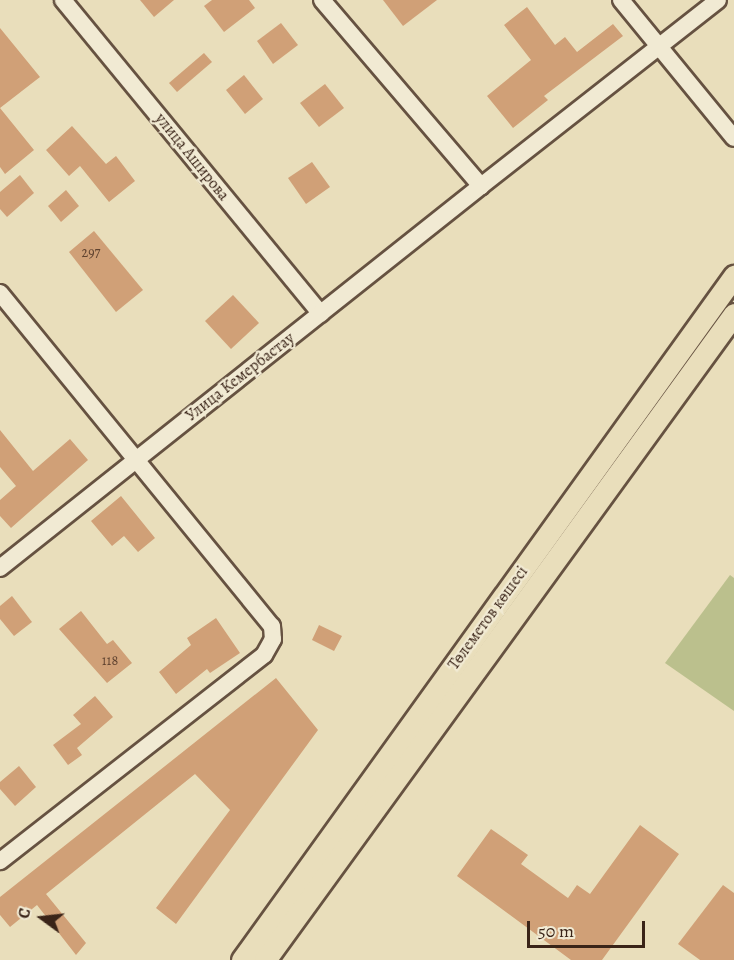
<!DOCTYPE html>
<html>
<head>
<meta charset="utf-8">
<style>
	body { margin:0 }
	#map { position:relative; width:734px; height:960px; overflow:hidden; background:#e9debb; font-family:Alegreya,serif }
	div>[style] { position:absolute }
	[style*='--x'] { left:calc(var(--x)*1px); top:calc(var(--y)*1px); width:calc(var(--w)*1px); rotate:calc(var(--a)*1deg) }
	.green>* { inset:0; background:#bbc08d }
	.building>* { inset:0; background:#d0a077 }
	.roads { filter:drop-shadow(2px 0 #665241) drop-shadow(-2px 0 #665241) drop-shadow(0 2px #665241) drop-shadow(0 -2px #665241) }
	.minor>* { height:16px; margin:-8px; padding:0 8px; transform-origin:8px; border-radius:8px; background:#f1ead3 }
	.major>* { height:21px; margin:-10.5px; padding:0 10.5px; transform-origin:10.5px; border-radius:10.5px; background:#e9debb }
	span { translate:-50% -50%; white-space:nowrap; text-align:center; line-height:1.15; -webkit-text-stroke:4.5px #f1ead3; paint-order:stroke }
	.number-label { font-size:14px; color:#604330 }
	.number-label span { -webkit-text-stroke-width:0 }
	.street-label { font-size:16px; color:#3a2418 }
	.north { position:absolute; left:12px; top:888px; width:60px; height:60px; -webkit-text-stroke:4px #f1ead3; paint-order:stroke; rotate:285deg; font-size:16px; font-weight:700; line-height:24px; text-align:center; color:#3a2418 }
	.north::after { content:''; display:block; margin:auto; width:21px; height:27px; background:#3a2418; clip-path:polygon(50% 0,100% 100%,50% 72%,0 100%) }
	.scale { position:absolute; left:527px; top:921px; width:118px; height:27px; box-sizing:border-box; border:3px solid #3a2418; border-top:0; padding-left:8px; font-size:18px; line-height:21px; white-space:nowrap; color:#3a2418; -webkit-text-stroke:4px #f1ead3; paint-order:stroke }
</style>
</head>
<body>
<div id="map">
	<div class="green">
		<div style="clip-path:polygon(730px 575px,734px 578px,734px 711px,665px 663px)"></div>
	</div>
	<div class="building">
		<div style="clip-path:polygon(140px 0,174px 0,154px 17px)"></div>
		<div style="clip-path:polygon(212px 0,249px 0,255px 8px,224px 32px,204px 6px)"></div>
		<div style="clip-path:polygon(383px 0,437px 0,403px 26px)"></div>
		<div style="clip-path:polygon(527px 7px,555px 45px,565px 37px,577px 52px,613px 24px,623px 36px,544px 96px,548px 100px,513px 128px,487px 96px,531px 60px,504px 25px)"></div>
		<div style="clip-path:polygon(281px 23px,298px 45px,273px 64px,257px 41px)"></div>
		<div style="clip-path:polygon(0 28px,40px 77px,0 108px,34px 150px,5px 174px,0 167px)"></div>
		<div style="clip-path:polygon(204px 53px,212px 62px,177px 92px,169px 83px)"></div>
		<div style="clip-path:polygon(244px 75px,263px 99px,245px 114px,226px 90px)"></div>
		<div style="clip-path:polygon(325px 84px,344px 108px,319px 127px,300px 103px)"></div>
		<div style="clip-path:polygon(72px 126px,106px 164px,116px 156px,135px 181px,109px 202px,80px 166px,69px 176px,46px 150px)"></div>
		<div style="clip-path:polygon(312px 162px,330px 187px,306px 204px,288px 178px)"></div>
		<div style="clip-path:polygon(20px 175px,34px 193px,7px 217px,0 209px,0 192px)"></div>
		<div style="clip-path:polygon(66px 190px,79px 206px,61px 222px,48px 206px)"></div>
		<div style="clip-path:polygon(94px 231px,143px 290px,116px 312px,69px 252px)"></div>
		<div style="clip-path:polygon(233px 295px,259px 323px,231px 349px,205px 321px)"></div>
		<div style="clip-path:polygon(0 430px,33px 471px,70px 439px,88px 460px,11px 528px,0 516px,0 500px,16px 486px,0 467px)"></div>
		<div style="clip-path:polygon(121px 496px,155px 538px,138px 552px,124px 536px,112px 546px,91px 521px)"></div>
		<div style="clip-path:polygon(12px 596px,32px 622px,14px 636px,0 619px,0 606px)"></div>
		<div style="clip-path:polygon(81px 611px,107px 644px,113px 640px,132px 663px,107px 683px,59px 629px)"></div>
		<div style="clip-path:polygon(216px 618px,240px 653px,210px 673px,207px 669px,176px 694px,159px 672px,191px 645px,187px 638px)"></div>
		<div style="clip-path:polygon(319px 625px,342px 636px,334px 651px,312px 640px)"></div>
		<div style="clip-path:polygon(276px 678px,318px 730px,176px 924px,156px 908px,230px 810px,195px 774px,46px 894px,86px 943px,76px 955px,37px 905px,10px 927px,0 915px,0 897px)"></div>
		<div style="clip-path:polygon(95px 696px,113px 717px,77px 748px,82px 755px,68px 765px,53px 745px,81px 724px,73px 715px)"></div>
		<div style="clip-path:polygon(19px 766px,36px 787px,15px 806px,0 789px,0 782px)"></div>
		<div style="clip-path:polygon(640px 825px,679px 854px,602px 960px,571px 960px,457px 876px,491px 829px,528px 855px,521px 864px,568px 898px,577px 885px,590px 894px)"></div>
		<div style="clip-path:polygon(723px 885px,734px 893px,734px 960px,700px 960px,678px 944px)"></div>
	</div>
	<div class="roads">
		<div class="minor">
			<div style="--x:63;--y:0;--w:406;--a:50.6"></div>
			<div style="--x:322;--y:0;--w:245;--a:49.5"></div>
			<div style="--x:481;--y:186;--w:301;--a:-38.1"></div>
			<div style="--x:621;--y:0;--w:178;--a:50.7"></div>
			<div style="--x:0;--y:293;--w:430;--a:50.8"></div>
			<div style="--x:272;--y:626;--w:13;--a:86"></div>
			<div style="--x:273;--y:639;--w:18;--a:119"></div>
			<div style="--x:264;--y:655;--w:335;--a:142"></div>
			<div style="--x:0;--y:568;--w:614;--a:-38.46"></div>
		</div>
		<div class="major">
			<div style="--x:242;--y:960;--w:843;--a:-54.27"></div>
			<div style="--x:265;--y:960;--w:798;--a:-54.02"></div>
		</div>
	</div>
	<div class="number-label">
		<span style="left:91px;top:253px">297</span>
		<span style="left:110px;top:661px">118</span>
	</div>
	<div class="street-label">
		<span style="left:192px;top:157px;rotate:51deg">улица Аширова</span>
		<span style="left:240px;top:377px;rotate:-38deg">Улица Кемербастау</span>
		<span style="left:488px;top:618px;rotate:-54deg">Төлеметов көшесі</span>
	</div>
	<div class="north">С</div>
	<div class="scale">50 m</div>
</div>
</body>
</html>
